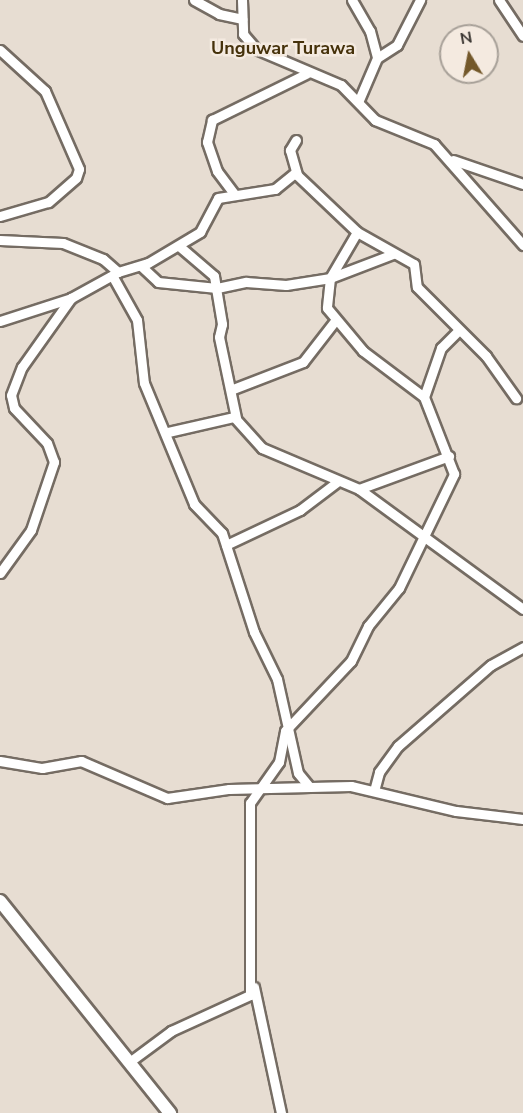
<!DOCTYPE html>
<html>
<head>
<meta charset="utf-8">
<style>
	body { margin:0 }
	#map { position:relative; width:523px; height:1113px; overflow:hidden; background:#e7ddd2; font-family:"Nunito Sans",sans-serif }
	div>[style] { position:absolute }
	[style*='--x'] { left:calc(var(--x)*1px); top:calc(var(--y)*1px); width:calc(var(--w)*1px); rotate:calc(var(--a)*1deg) }
	.roads { filter:drop-shadow(2px 0 #756c63) drop-shadow(-2px 0 #756c63) drop-shadow(0 2px #756c63) drop-shadow(0 -2px #756c63) }
	.minor>* { height:9px; margin:-4.5px; padding:0 4.5px; transform-origin:4.5px; border-radius:4.5px; background:#fff }
	.tertiary>* { height:12px; margin:-6px; padding:0 6px; transform-origin:6px; border-radius:6px; background:#fff }
	span { translate:-50% -50%; white-space:nowrap; text-align:center; line-height:1.15; -webkit-text-stroke:5px #f4eae0; paint-order:stroke }
	.quarter-label { font-size:18px; color:#45310a; font-weight:700 }
	.north { position:absolute; left:439px; top:24px; width:60px; height:60px; box-sizing:border-box; background:#f4eae0; border:2px solid #a7a098; border-radius:50%; rotate:350deg; font-size:16px; font-weight:700; line-height:24px; text-align:center; color:#34302c }
	.north::after { content:''; display:block; margin:auto; width:21px; height:27px; background:#73582a; clip-path:polygon(50% 0,100% 100%,50% 72%,0 100%) }
</style>
</head>
<body>
<div id="map">
	<div class="roads">
		<div class="minor">
			<div style="--x:194;--y:0;--w:29;--a:29"></div>
			<div style="--x:219;--y:14;--w:24;--a:12"></div>
			<div style="--x:242;--y:0;--w:34;--a:88"></div>
			<div style="--x:243;--y:34;--w:20;--a:49"></div>
			<div style="--x:256;--y:49;--w:92;--a:23"></div>
			<div style="--x:341;--y:85;--w:49;--a:45.8"></div>
			<div style="--x:375;--y:120;--w:64;--a:22.1"></div>
			<div style="--x:434;--y:144;--w:135;--a:48.6"></div>
			<div style="--x:352;--y:0;--w:36;--a:60"></div>
			<div style="--x:370;--y:31;--w:28;--a:75"></div>
			<div style="--x:377;--y:58;--w:46;--a:113.2"></div>
			<div style="--x:499;--y:0;--w:43;--a:56.3"></div>
			<div style="--x:0;--y:50;--w:61;--a:42.3"></div>
			<div style="--x:45;--y:91;--w:85;--a:66.4"></div>
			<div style="--x:79;--y:169;--w:9;--a:108"></div>
			<div style="--x:76;--y:178;--w:37;--a:139"></div>
			<div style="--x:48;--y:202;--w:50;--a:163.7"></div>
			<div style="--x:377;--y:58;--w:24;--a:-33"></div>
			<div style="--x:397;--y:45;--w:51;--a:-62.9"></div>
			<div style="--x:296;--y:140;--w:12;--a:121"></div>
			<div style="--x:290;--y:150;--w:26;--a:74"></div>
			<div style="--x:297;--y:175;--w:83;--a:43.5"></div>
			<div style="--x:357;--y:232;--w:65;--a:29.3"></div>
			<div style="--x:414;--y:264;--w:23;--a:83"></div>
			<div style="--x:417;--y:287;--w:98;--a:45"></div>
			<div style="--x:486;--y:356;--w:52;--a:54.5"></div>
			<div style="--x:453;--y:160;--w:74;--a:18.9"></div>
			<div style="--x:235;--y:195;--w:30;--a:-127"></div>
			<div style="--x:217;--y:171;--w:31;--a:-109"></div>
			<div style="--x:207;--y:142;--w:23;--a:-77"></div>
			<div style="--x:212;--y:120;--w:105;--a:-26.1"></div>
			<div style="--x:357;--y:232;--w:53;--a:120.4"></div>
			<div style="--x:330;--y:278;--w:30;--a:96"></div>
			<div style="--x:327;--y:308;--w:56;--a:50.1"></div>
			<div style="--x:363;--y:351;--w:76;--a:37"></div>
			<div style="--x:0;--y:240;--w:63;--a:2.7"></div>
			<div style="--x:63;--y:243;--w:43;--a:21.8"></div>
			<div style="--x:103;--y:259;--w:20;--a:41"></div>
			<div style="--x:179;--y:246;--w:46;--a:40.6"></div>
			<div style="--x:214;--y:276;--w:49;--a:80.5"></div>
			<div style="--x:222;--y:324;--w:13;--a:103"></div>
			<div style="--x:219;--y:337;--w:83;--a:78.1"></div>
			<div style="--x:141;--y:266;--w:23;--a:43"></div>
			<div style="--x:158;--y:282;--w:59;--a:5.8"></div>
			<div style="--x:217;--y:288;--w:30;--a:-12"></div>
			<div style="--x:246;--y:282;--w:40;--a:4.3"></div>
			<div style="--x:286;--y:285;--w:45;--a:-9"></div>
			<div style="--x:330;--y:278;--w:67;--a:-20.9"></div>
			<div style="--x:113;--y:277;--w:49;--a:60.8"></div>
			<div style="--x:137;--y:320;--w:63;--a:83.7"></div>
			<div style="--x:144;--y:383;--w:131;--a:67.5"></div>
			<div style="--x:194;--y:504;--w:40;--a:46"></div>
			<div style="--x:222;--y:533;--w:104;--a:72.1"></div>
			<div style="--x:254;--y:632;--w:52;--a:63.9"></div>
			<div style="--x:277;--y:679;--w:96;--a:77.4"></div>
			<div style="--x:298;--y:773;--w:17;--a:50"></div>
			<div style="--x:0;--y:321;--w:75;--a:-17.9"></div>
			<div style="--x:71;--y:298;--w:54;--a:-29"></div>
			<div style="--x:118;--y:272;--w:31;--a:-17"></div>
			<div style="--x:148;--y:263;--w:61;--a:-30.8"></div>
			<div style="--x:200;--y:232;--w:38;--a:-62"></div>
			<div style="--x:218;--y:198;--w:58;--a:-9"></div>
			<div style="--x:275;--y:189;--w:27;--a:-39"></div>
			<div style="--x:233;--y:389;--w:75;--a:-21.1"></div>
			<div style="--x:303;--y:362;--w:51;--a:-52.2"></div>
			<div style="--x:168;--y:432;--w:68;--a:-12.8"></div>
			<div style="--x:234;--y:417;--w:42;--a:47.9"></div>
			<div style="--x:262;--y:448;--w:105;--a:22.9"></div>
			<div style="--x:359;--y:489;--w:96;--a:-20.1"></div>
			<div style="--x:359;--y:489;--w:203;--a:36.2"></div>
			<div style="--x:226;--y:545;--w:82;--a:-25.3"></div>
			<div style="--x:300;--y:510;--w:46;--a:-37.1"></div>
			<div style="--x:0;--y:573;--w:53;--a:-54.2"></div>
			<div style="--x:31;--y:530;--w:72;--a:-71.3"></div>
			<div style="--x:54;--y:462;--w:20;--a:-110"></div>
			<div style="--x:47;--y:443;--w:48;--a:-133.3"></div>
			<div style="--x:14;--y:408;--w:13;--a:-103"></div>
			<div style="--x:11;--y:395;--w:30;--a:-69"></div>
			<div style="--x:22;--y:367;--w:85;--a:-54.6"></div>
			<div style="--x:0;--y:761;--w:43;--a:9.5"></div>
			<div style="--x:42;--y:768;--w:40;--a:-10"></div>
			<div style="--x:81;--y:761;--w:94;--a:23.3"></div>
			<div style="--x:167;--y:798;--w:63;--a:-8.3"></div>
			<div style="--x:229;--y:789;--w:122;--a:-1.4"></div>
			<div style="--x:351;--y:786;--w:108;--a:13.4"></div>
			<div style="--x:456;--y:811;--w:67;--a:6.8"></div>
			<div style="--x:374;--y:791;--w:20;--a:-75"></div>
			<div style="--x:379;--y:772;--w:32;--a:-54"></div>
			<div style="--x:398;--y:746;--w:123;--a:-41.1"></div>
			<div style="--x:491;--y:665;--w:37;--a:-29"></div>
			<div style="--x:254;--y:987;--w:129;--a:77.9"></div>
			<div style="--x:132;--y:1060;--w:49;--a:-36.6"></div>
			<div style="--x:171;--y:1031;--w:87;--a:-24.5"></div>
			<div style="--x:250;--y:995;--w:192;--a:-90"></div>
			<div style="--x:250;--y:803;--w:50;--a:-54.7"></div>
			<div style="--x:279;--y:762;--w:32;--a:-79"></div>
			<div style="--x:285;--y:731;--w:96;--a:-46.7"></div>
			<div style="--x:351;--y:661;--w:39;--a:-64"></div>
			<div style="--x:368;--y:626;--w:49;--a:-50.8"></div>
			<div style="--x:399;--y:588;--w:127;--a:-64.2"></div>
			<div style="--x:454;--y:474;--w:83;--a:-111.3"></div>
			<div style="--x:424;--y:397;--w:52;--a:-70.9"></div>
			<div style="--x:441;--y:348;--w:24;--a:-45"></div>
		</div>
		<div class="tertiary">
			<div style="--x:0;--y:901;--w:272;--a:51.3"></div>
		</div>
	</div>
	<div class="quarter-label">
		<span style="left:283px;top:48px">Unguwar Turawa</span>
	</div>
	<div class="north">N</div>
</div>
</body>
</html>
